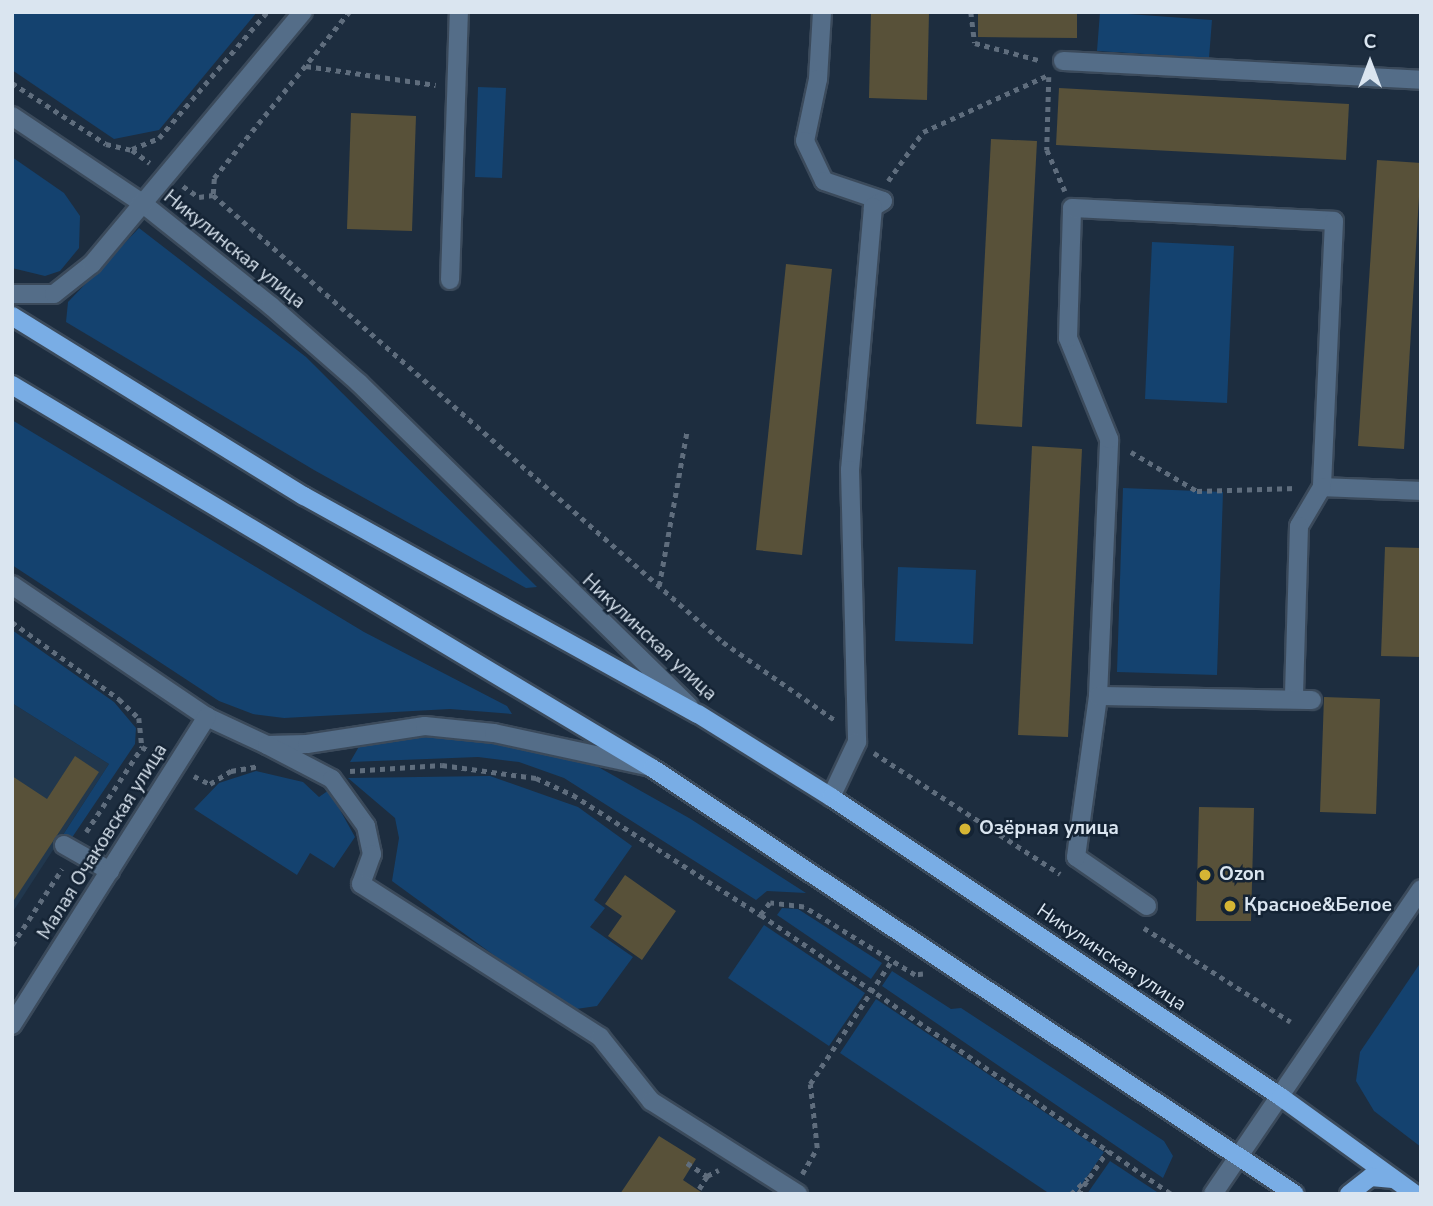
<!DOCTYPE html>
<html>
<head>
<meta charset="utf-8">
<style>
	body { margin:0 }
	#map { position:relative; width:1433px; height:1206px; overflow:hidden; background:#1d2d3f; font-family:"Nunito Sans",sans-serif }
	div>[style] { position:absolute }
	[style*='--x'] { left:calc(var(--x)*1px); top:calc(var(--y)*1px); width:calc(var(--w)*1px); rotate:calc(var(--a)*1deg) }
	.built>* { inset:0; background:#21374d }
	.green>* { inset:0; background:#14426f }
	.building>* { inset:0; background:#585139 }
	.path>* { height:4.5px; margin-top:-2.25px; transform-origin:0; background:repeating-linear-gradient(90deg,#5f6d7d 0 5px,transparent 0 10px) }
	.roads { filter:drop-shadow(2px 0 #3b4a5b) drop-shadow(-2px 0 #3b4a5b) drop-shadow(0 2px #3b4a5b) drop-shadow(0 -2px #3b4a5b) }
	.minor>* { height:18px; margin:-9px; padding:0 9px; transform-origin:9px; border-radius:9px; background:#546d88 }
	.major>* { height:18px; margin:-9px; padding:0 9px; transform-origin:9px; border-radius:9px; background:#79ade5 }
	.dots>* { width:19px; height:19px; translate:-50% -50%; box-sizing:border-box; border:4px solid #142334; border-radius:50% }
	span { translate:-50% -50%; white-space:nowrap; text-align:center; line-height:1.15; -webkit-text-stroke:5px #142334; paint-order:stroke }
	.street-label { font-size:19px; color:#dae5f0 }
	.poi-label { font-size:19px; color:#dae5f0; font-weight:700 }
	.left { translate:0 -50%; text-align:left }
	.frame { position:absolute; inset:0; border:14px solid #dae5f0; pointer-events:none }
	.north { position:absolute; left:1335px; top:28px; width:70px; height:70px; -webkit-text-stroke:5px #142334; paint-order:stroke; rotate:0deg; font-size:19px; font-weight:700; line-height:28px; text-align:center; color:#dae5f0 }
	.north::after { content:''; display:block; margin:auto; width:24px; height:32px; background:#dae5f0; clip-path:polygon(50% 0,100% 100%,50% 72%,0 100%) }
</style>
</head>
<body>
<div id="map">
	<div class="built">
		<div style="clip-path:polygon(12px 703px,109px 764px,12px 913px)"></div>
	</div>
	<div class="green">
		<div style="clip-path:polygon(12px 12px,257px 12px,159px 130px,114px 139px,12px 70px)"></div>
		<div style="clip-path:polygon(1100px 12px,1212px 20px,1209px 58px,1097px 51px)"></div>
		<div style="clip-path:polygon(478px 87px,506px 88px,502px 178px,475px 177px)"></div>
		<div style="clip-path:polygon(12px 157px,64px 193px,80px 216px,79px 248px,60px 271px,45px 276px,12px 268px)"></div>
		<div style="clip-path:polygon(139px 228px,306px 357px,537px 587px,526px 588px,314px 470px,66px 322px,68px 302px)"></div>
		<div style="clip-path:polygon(1152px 242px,1234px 246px,1227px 403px,1145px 399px)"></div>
		<div style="clip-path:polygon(12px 420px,364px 632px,507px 706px,512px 714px,450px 709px,284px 718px,253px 714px,219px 701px,12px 565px)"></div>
		<div style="clip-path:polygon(1123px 488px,1223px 492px,1217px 675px,1117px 672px)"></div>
		<div style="clip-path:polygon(898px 567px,976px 570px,973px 644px,895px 641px)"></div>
		<div style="clip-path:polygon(12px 630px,114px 702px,136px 728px,135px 744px,67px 845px,59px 841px,109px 764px,12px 703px)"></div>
		<div style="clip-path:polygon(431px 729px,568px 750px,689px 818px,806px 893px,767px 891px,756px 900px,564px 778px,519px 762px,478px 757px,350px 762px,364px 738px)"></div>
		<div style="clip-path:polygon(256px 771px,303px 782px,319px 797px,329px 790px,355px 837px,334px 868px,310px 853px,297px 875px,194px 809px,219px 783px)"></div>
		<div style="clip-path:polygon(490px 776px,578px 807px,632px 846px,594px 900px,605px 908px,590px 927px,633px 957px,597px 1006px,569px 1010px,392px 881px,399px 838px,395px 818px,348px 778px)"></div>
		<div style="clip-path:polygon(782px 908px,798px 909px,882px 963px,871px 979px,777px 915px)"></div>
		<div style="clip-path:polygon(764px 925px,865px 993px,829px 1046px,728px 978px)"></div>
		<div style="clip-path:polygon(1421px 962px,1421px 1147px,1374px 1111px,1356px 1081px,1360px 1052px)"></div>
		<div style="clip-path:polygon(892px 971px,951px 1009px,961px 1008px,1164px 1141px,1173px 1156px,1163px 1178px,882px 986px)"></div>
		<div style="clip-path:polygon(876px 999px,1104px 1152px,1075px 1194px,1050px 1194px,840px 1053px)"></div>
		<div style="clip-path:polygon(1110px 1161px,1160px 1194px,1087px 1194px)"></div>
	</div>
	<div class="building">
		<div style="clip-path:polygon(871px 12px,929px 12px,927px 100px,869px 98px)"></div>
		<div style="clip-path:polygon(978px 12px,1077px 12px,1077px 38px,978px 37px)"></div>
		<div style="clip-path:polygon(1059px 88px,1349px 104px,1346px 160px,1056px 145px)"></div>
		<div style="clip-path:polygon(351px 113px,416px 116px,412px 231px,347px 229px)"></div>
		<div style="clip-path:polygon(991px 139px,1037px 141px,1022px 427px,976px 424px)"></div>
		<div style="clip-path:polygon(1377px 160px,1421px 163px,1404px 449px,1358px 446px)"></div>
		<div style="clip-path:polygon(786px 264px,832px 269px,802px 555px,756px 550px)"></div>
		<div style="clip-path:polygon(1032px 446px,1082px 449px,1068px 737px,1018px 735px)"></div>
		<div style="clip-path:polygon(1385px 547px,1421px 548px,1421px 657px,1381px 656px)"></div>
		<div style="clip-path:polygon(1324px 697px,1380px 699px,1376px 814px,1320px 812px)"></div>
		<div style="clip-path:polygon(75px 756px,99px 772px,12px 903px,12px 776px,47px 799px)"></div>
		<div style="clip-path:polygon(1199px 807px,1254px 808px,1251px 921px,1196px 921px)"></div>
		<div style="clip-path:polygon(625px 875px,676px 911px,642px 960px,608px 936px,622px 916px,605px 904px)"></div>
		<div style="clip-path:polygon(659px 1136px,696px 1159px,683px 1180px,704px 1194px,620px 1194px)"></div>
	</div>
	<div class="path">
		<div style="--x:971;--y:12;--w:31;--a:83"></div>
		<div style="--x:975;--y:43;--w:69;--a:15"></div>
		<div style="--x:306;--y:66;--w:131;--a:8.3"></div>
		<div style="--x:1049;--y:77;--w:73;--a:91.6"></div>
		<div style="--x:1047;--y:150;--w:45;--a:66.3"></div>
		<div style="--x:12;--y:83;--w:112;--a:33"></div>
		<div style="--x:106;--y:144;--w:27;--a:13"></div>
		<div style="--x:132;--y:150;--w:22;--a:36"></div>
		<div style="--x:132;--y:149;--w:29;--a:-22"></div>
		<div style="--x:159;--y:138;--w:166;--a:-49.4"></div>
		<div style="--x:888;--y:181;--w:60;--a:-54.5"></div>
		<div style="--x:923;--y:132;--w:137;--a:-24.5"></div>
		<div style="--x:183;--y:186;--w:19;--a:35"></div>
		<div style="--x:199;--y:197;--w:14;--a:-8"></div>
		<div style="--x:213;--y:195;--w:678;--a:41.23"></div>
		<div style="--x:723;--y:642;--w:136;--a:34.9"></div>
		<div style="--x:213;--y:194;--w:16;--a:-86"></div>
		<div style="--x:214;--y:178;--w:214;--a:-50.9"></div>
		<div style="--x:1131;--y:452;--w:77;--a:30.6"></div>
		<div style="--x:1197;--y:491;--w:100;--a:-1.7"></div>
		<div style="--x:659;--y:586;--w:158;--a:-79.8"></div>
		<div style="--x:12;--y:622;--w:132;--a:35.7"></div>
		<div style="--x:119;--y:699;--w:28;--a:44"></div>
		<div style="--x:139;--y:718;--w:29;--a:84"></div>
		<div style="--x:874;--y:753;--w:222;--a:33"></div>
		<div style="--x:350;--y:771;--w:92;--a:-3.7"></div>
		<div style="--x:442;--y:765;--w:95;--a:7.9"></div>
		<div style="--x:536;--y:778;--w:41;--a:24.7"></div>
		<div style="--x:573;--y:795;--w:223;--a:32.6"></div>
		<div style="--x:194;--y:776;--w:18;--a:27"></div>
		<div style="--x:210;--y:784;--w:25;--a:-32"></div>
		<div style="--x:231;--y:771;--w:28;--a:-10"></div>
		<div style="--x:86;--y:832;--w:102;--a:-56.6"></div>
		<div style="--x:142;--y:747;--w:19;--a:28"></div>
		<div style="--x:1144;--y:928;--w:174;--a:32.6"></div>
		<div style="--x:12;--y:945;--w:91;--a:-56.7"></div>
		<div style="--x:923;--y:974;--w:8;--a:173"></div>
		<div style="--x:915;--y:975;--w:130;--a:-148.5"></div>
		<div style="--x:804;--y:907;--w:34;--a:-173"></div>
		<div style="--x:770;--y:903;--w:15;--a:127"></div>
		<div style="--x:761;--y:915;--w:496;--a:34.2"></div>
		<div style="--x:687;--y:1163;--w:24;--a:33"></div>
		<div style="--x:707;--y:1176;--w:13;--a:-27"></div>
		<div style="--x:802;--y:1174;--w:30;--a:-60"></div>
		<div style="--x:817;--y:1148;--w:64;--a:-96.2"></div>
		<div style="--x:810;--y:1084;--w:149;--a:-56.5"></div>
		<div style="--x:699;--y:1189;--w:15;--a:-58"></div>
		<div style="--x:1071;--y:1194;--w:23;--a:-43"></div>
		<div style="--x:1078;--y:1194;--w:53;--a:-55.7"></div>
	</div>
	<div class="roads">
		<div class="minor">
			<div style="--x:822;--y:12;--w:67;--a:93.4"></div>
			<div style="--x:818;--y:79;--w:63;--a:101.8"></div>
			<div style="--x:805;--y:141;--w:44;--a:64.6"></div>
			<div style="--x:824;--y:181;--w:62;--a:18.7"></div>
			<div style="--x:883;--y:201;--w:12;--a:149"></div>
			<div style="--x:873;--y:207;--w:264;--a:95"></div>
			<div style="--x:850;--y:470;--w:272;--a:88.5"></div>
			<div style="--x:857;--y:742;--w:61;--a:115.3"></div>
			<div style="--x:1063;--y:61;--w:359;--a:3"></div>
			<div style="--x:12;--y:116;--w:156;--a:33.8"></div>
			<div style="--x:142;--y:203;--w:165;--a:38.6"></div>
			<div style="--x:271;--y:306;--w:117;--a:41.2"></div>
			<div style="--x:359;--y:383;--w:462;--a:44.4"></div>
			<div style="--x:450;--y:280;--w:268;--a:-88.1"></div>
			<div style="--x:12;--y:294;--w:42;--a:0"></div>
			<div style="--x:54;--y:294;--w:48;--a:-38.3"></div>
			<div style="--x:92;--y:264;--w:329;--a:-50.1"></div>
			<div style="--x:1322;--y:487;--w:99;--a:2.3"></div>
			<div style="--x:12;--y:585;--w:235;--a:34.1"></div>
			<div style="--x:207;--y:717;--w:66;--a:25"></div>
			<div style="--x:267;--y:745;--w:40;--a:-1.4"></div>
			<div style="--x:307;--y:744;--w:119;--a:-8.7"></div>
			<div style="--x:425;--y:726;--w:69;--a:5.8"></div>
			<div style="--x:494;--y:733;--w:156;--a:12.2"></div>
			<div style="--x:1098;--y:696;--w:257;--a:-87.5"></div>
			<div style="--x:1109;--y:439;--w:109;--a:-112.1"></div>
			<div style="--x:1068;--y:338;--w:130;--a:-88.2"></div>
			<div style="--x:1072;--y:208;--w:262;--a:2.8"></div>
			<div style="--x:1334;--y:221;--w:266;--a:92.6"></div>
			<div style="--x:1322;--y:487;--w:45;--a:120.5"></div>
			<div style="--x:1299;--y:526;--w:173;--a:91.7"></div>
			<div style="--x:267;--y:745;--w:73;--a:27.6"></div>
			<div style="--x:332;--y:779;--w:58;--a:54.1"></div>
			<div style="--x:366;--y:826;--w:29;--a:78"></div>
			<div style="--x:372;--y:854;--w:32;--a:110"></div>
			<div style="--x:361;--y:884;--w:284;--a:32.6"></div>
			<div style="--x:600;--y:1037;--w:82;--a:51.4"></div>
			<div style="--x:651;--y:1101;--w:174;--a:32.3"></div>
			<div style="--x:64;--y:845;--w:53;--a:29.5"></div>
			<div style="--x:1147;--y:906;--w:86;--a:-145.4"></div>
			<div style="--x:1076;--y:857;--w:162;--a:-82.2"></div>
			<div style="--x:1098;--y:696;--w:214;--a:1.1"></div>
			<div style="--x:12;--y:1025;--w:365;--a:-57.7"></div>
			<div style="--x:1213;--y:1194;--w:369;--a:-55.7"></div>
		</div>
		<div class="major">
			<div style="--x:12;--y:316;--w:343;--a:31.7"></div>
			<div style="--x:304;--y:496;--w:450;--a:29"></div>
			<div style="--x:698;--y:714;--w:157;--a:32"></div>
			<div style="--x:831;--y:797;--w:541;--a:33.69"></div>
			<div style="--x:1281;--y:1097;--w:165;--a:35.9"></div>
			<div style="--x:12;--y:385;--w:746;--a:30.9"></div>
			<div style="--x:652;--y:768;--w:771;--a:33.53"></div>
			<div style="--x:1349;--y:1194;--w:28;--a:-38"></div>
			<div style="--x:1371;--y:1177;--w:22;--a:5"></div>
		</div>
	</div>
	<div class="dots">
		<div style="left:965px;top:829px;background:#d5b534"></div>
		<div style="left:1205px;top:875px;background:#d5b534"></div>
		<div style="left:1230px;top:906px;background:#d5b534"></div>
	</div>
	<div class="street-label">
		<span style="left:234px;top:250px;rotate:39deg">Никулинская улица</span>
		<span style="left:649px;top:638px;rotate:43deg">Никулинская улица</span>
		<span style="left:103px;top:842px;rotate:-58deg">Малая Очаковская улица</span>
		<span style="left:1111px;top:958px;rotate:34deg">Никулинская улица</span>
	</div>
	<div class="poi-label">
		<span class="left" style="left:979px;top:829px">Озёрная улица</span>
		<span class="left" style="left:1219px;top:875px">Ozon</span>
		<span class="left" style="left:1244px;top:906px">Красное&amp;Белое</span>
	</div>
	<div class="frame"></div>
	<div class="north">С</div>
</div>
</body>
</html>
